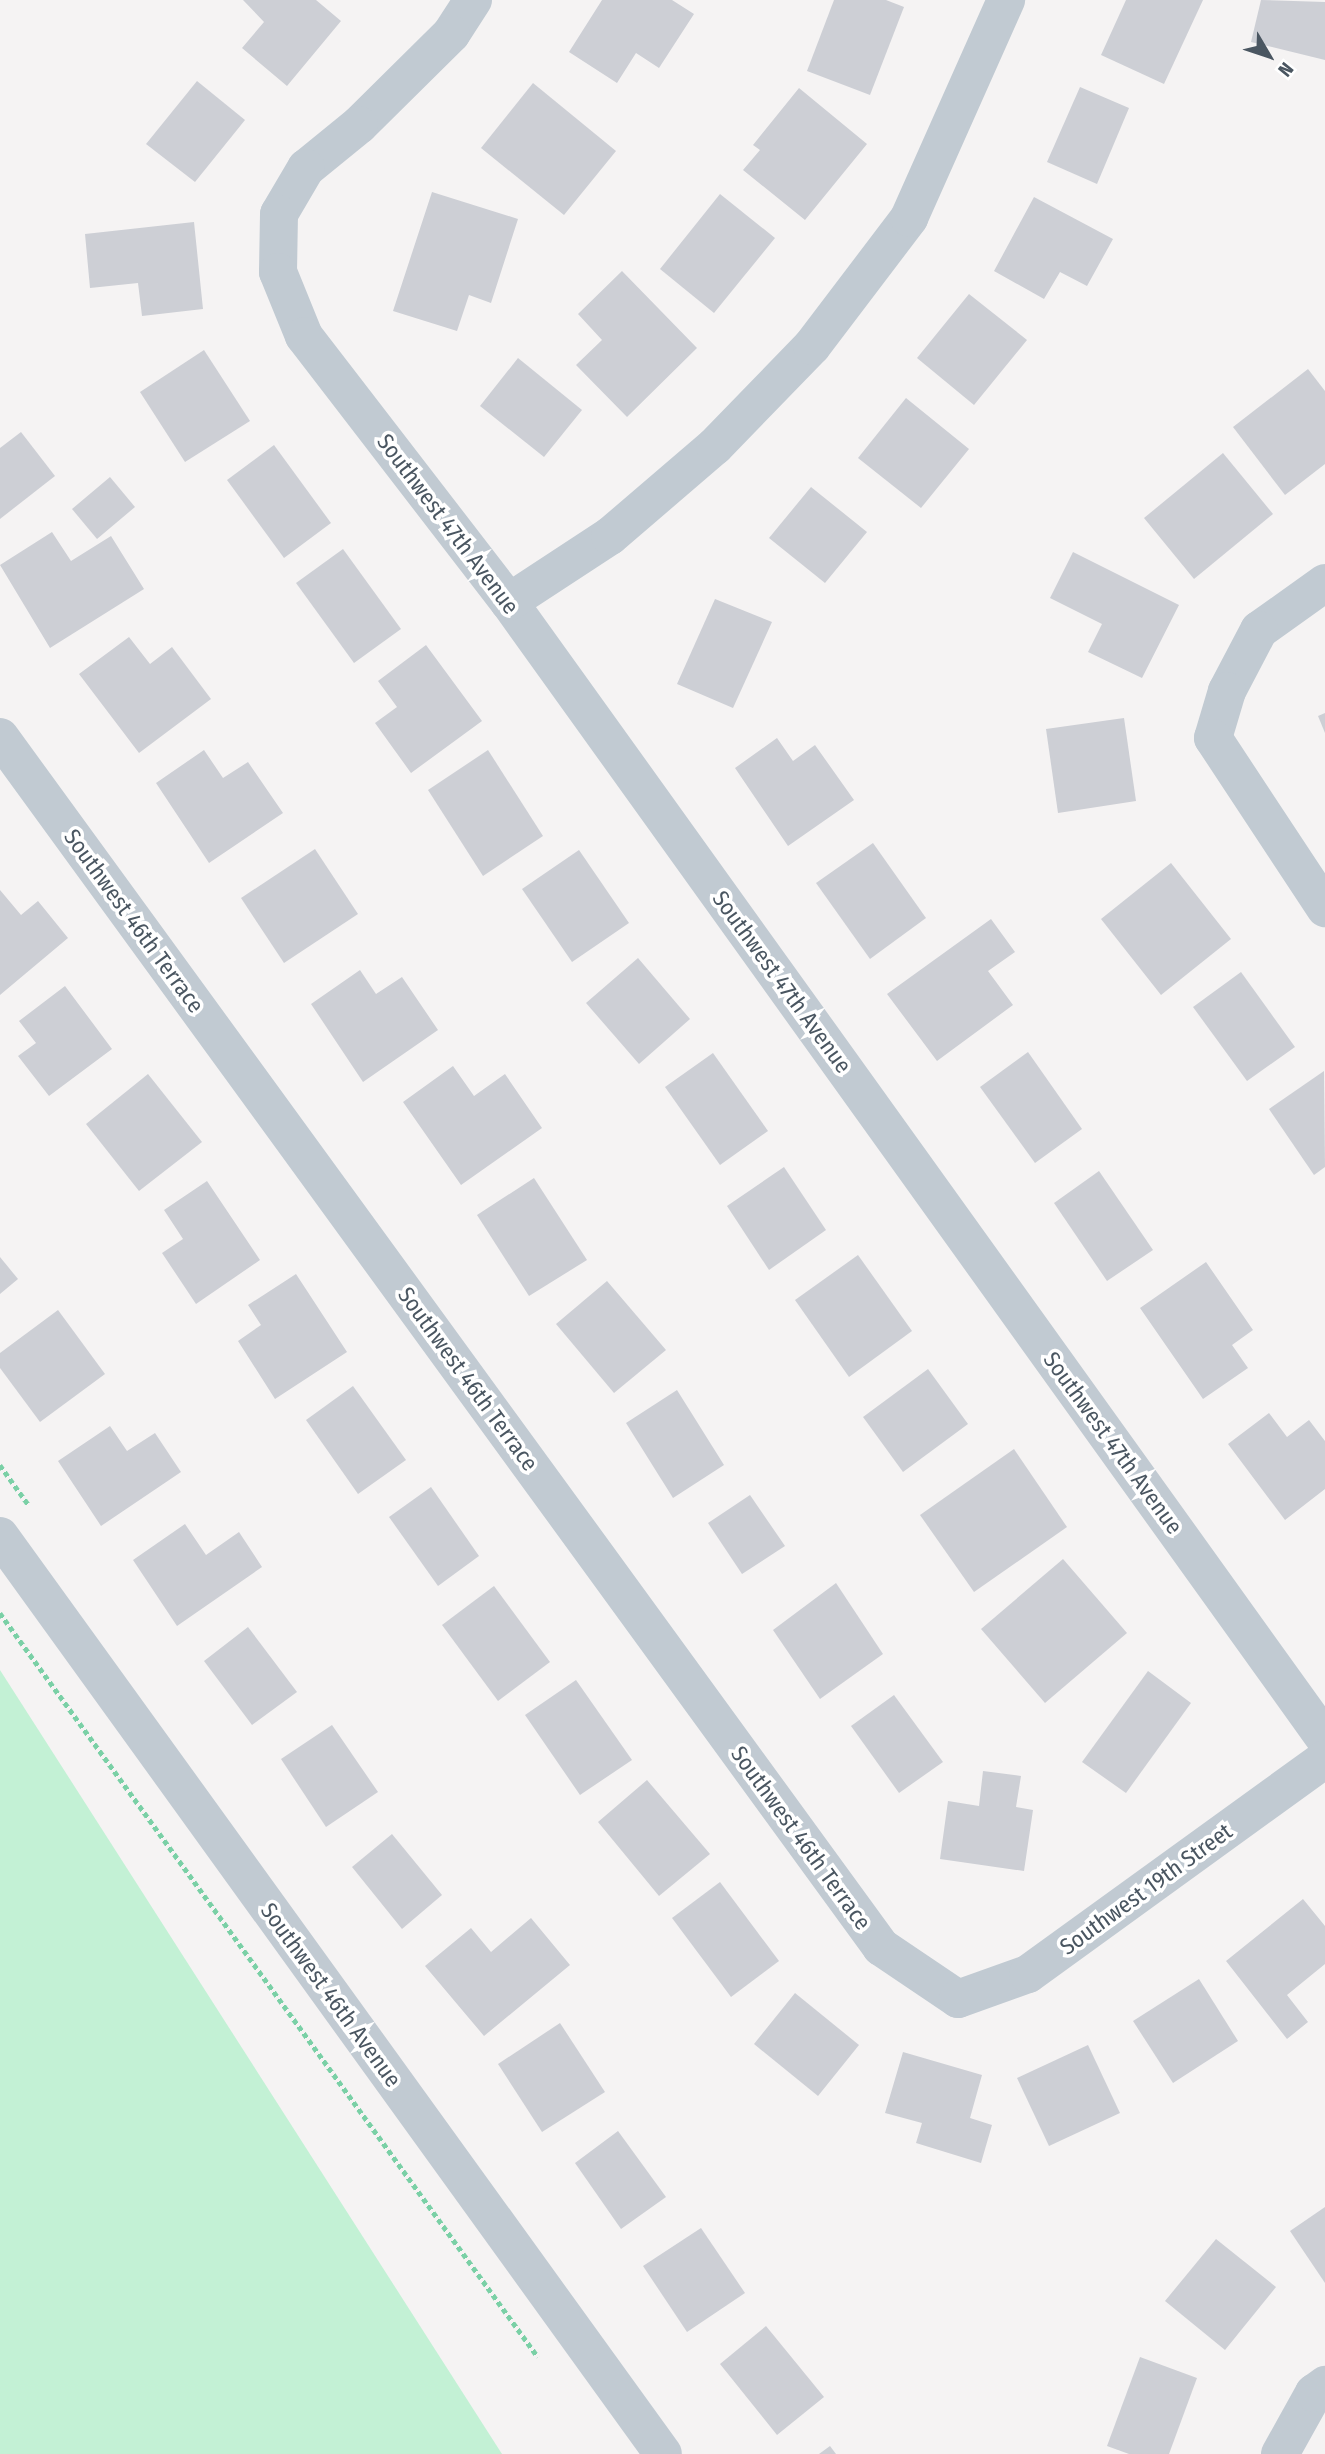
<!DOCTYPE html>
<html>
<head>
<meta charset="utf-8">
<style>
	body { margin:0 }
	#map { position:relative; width:1325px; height:2454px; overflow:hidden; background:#f5f3f3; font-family:"Fira Sans Condensed",sans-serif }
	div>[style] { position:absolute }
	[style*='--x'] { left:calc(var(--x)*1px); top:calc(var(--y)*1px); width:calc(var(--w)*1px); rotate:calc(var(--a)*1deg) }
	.green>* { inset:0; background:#c3f1d5 }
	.building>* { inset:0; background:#cdcfd5 }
	.path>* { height:4.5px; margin-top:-2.25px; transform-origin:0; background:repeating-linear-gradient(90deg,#7ad0a6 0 5px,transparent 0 8.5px) }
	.street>* { height:38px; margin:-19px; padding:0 19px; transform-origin:19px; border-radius:19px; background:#c1cad2 }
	span { translate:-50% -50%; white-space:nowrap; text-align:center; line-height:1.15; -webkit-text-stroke:7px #fff; paint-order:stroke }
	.street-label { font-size:23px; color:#4a5661 }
	.north { position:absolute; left:1234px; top:21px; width:70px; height:70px; -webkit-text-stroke:5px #fff; paint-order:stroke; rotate:129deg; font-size:19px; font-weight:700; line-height:28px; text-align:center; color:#4a5661 }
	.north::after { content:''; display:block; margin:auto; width:24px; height:32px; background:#4a5661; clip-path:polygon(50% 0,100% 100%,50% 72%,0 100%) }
</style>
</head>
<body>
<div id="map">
	<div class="green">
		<div style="clip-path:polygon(0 1670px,502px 2454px,0 2454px)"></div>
	</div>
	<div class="building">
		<div style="clip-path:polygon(243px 0,316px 0,341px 21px,287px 86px,242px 48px,264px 22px)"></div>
		<div style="clip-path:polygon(602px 0,672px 0,694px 14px,659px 68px,636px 53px,617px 83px,569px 52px)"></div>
		<div style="clip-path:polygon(834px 0,886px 0,904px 7px,870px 95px,807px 71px)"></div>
		<div style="clip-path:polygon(1126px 0,1203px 0,1164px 84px,1101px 55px)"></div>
		<div style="clip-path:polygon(1261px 0,1325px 2px,1325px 60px,1251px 42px)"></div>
		<div style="clip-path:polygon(197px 81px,245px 120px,195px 182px,146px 144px)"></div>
		<div style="clip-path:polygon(533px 83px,616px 151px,564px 215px,481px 148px)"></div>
		<div style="clip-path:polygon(1080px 87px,1129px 108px,1097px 184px,1047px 162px)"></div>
		<div style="clip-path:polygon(799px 88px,867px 144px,805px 220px,743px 170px,760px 150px,753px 145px)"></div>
		<div style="clip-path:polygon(432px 192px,518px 219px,491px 303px,469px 295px,457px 331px,393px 311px)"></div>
		<div style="clip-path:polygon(720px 194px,775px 238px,714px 313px,660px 269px)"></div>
		<div style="clip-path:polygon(1034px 197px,1113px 239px,1087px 286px,1060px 272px,1044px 299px,994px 271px)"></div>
		<div style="clip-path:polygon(194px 222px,203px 309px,142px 316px,138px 283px,90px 288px,85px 234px)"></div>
		<div style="clip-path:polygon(622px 271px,697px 348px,627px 417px,576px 365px,602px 340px,578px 314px)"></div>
		<div style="clip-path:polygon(969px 294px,1027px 340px,974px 405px,917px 358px)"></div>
		<div style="clip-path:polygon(204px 350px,250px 421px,185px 462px,140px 392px)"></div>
		<div style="clip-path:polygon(518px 358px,582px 410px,544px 457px,480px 406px)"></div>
		<div style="clip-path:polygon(1308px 369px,1325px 391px,1325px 464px,1285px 495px,1233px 427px)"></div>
		<div style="clip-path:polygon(906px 398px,969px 449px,921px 508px,858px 458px)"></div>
		<div style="clip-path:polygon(21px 432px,55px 476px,0 519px,0 448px)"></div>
		<div style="clip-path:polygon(274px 445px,331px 523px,284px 558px,227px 480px)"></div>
		<div style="clip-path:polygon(1223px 453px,1273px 514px,1194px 579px,1144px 518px)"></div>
		<div style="clip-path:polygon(110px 477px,135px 507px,97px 539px,72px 509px)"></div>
		<div style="clip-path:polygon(811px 487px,867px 532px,825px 583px,769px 538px)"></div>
		<div style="clip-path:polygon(52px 532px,71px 561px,111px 536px,144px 589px,50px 648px,0 565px)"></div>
		<div style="clip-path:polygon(343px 549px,401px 629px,354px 663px,296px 583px)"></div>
		<div style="clip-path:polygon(1073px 552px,1179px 605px,1142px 678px,1088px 652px,1102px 624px,1050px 598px)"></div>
		<div style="clip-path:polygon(715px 599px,772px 622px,733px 708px,677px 684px)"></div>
		<div style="clip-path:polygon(129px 637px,150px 664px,172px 647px,211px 699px,139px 753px,79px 674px)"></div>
		<div style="clip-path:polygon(426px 645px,482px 721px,411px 773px,375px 723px,397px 707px,378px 681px)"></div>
		<div style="clip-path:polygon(1325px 713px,1325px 733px,1318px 716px)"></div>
		<div style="clip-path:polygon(1124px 718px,1136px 801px,1058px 813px,1046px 729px)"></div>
		<div style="clip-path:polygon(777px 738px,793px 761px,815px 745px,854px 800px,788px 846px,735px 768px)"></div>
		<div style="clip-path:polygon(204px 750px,223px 778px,248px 762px,283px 813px,209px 863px,156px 783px)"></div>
		<div style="clip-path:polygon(488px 750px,543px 836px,483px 876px,428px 790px)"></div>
		<div style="clip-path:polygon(873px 843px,926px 918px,870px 959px,816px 883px)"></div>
		<div style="clip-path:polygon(315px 849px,358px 914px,284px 963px,241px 898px)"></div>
		<div style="clip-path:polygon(579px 850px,629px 923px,572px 962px,522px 889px)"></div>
		<div style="clip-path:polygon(1171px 863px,1231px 939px,1161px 995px,1101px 919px)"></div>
		<div style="clip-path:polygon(0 890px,21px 915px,38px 901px,68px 938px,0 995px)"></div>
		<div style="clip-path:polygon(991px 919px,1015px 952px,988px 971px,1013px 1005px,937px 1061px,887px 994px)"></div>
		<div style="clip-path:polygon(638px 958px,690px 1019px,639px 1064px,586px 1003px)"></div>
		<div style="clip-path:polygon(360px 970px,376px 994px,402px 977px,438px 1030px,363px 1082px,311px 1004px)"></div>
		<div style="clip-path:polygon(1241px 972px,1295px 1047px,1247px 1081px,1193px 1007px)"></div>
		<div style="clip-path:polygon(65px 986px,112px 1049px,49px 1096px,18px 1056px,36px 1043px,19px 1021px)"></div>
		<div style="clip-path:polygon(1028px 1052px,1082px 1129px,1035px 1163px,980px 1087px)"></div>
		<div style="clip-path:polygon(713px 1053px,768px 1131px,720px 1165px,665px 1087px)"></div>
		<div style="clip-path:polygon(453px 1066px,474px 1096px,505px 1074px,542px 1128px,461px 1185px,403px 1102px)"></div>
		<div style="clip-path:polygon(1324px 1071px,1325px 1167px,1314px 1175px,1269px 1109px)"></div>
		<div style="clip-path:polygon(148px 1074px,202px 1142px,139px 1191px,86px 1124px)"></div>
		<div style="clip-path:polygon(784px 1167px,826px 1230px,769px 1270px,727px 1206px)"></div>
		<div style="clip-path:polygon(1099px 1171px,1153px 1250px,1107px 1281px,1054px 1203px)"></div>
		<div style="clip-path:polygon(534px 1178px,587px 1260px,529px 1296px,477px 1215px)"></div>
		<div style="clip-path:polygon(207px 1181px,260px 1260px,196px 1304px,162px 1253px,183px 1239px,164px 1210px)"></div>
		<div style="clip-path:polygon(858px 1255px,912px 1331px,849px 1377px,795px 1300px)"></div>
		<div style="clip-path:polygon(0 1257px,18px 1279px,0 1294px)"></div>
		<div style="clip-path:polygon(1206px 1262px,1253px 1330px,1232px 1345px,1248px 1368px,1203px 1399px,1140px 1308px)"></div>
		<div style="clip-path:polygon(296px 1274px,347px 1352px,275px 1399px,238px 1341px,261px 1325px,248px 1305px)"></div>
		<div style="clip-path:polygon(607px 1281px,666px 1350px,614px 1393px,556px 1324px)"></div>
		<div style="clip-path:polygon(58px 1310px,105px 1374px,40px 1422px,0 1368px,0 1353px)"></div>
		<div style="clip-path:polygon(928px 1369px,968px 1424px,903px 1472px,863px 1417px)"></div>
		<div style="clip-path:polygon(353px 1386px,406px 1460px,358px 1494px,306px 1420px)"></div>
		<div style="clip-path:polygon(677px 1390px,724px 1465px,673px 1498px,626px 1423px)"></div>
		<div style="clip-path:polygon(1269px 1413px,1287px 1437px,1309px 1420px,1325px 1441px,1325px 1489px,1285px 1520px,1228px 1444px)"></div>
		<div style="clip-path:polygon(110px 1426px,127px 1451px,155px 1433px,181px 1472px,101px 1526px,58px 1461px)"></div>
		<div style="clip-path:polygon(1014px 1449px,1067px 1527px,974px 1592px,920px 1515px)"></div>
		<div style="clip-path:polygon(431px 1487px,479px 1556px,438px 1586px,389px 1517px)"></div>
		<div style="clip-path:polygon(750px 1495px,785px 1546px,742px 1574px,708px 1523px)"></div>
		<div style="clip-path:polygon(185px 1524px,206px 1555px,239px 1532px,262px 1567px,177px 1626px,133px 1560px)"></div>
		<div style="clip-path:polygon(1063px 1559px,1127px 1633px,1045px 1703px,981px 1629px)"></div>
		<div style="clip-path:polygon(836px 1583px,883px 1654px,820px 1699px,773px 1630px)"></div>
		<div style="clip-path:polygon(494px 1586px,550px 1662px,498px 1701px,442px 1625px)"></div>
		<div style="clip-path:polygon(248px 1627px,297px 1692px,252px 1725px,204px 1661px)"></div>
		<div style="clip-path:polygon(1148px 1671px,1191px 1703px,1126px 1793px,1082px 1762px)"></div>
		<div style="clip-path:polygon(576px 1680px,632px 1760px,580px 1795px,525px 1715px)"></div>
		<div style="clip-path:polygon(894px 1695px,943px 1762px,899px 1793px,851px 1726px)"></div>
		<div style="clip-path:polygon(332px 1725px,378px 1792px,326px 1827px,281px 1759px)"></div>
		<div style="clip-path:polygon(983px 1771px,1021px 1776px,1016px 1807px,1033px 1810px,1024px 1871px,940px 1859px,948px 1801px,979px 1806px)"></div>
		<div style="clip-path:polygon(647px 1780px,710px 1854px,659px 1896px,598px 1822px)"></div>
		<div style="clip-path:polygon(392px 1834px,442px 1895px,402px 1929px,352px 1867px)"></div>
		<div style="clip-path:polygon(720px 1882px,779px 1961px,731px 1997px,672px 1918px)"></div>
		<div style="clip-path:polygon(1303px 1899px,1325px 1926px,1325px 1964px,1287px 1995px,1308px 2022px,1287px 2039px,1226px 1961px)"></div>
		<div style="clip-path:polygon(531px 1918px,570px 1965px,484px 2036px,425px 1966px,471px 1928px,491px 1952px)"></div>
		<div style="clip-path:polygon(1199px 1979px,1238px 2041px,1173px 2083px,1133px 2021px)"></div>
		<div style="clip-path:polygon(795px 1993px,859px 2045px,818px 2096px,754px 2044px)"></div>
		<div style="clip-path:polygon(560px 2023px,605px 2092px,542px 2132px,498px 2064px)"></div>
		<div style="clip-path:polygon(1088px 2045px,1120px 2113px,1049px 2146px,1017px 2078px)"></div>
		<div style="clip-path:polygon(903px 2052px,982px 2075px,970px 2118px,992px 2125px,981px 2163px,916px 2143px,922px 2123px,885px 2113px)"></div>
		<div style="clip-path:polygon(618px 2131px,666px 2197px,621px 2229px,575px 2163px)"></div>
		<div style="clip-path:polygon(1325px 2207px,1325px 2283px,1290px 2231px)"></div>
		<div style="clip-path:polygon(701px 2228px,745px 2293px,687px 2332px,643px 2266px)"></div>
		<div style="clip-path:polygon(1216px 2239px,1276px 2287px,1225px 2350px,1165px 2301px)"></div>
		<div style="clip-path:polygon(766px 2326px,824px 2397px,777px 2435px,720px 2364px)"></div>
		<div style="clip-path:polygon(1140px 2357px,1197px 2378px,1169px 2454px,1129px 2454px,1107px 2446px)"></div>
		<div style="clip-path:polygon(830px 2446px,836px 2454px,819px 2454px)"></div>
	</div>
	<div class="path">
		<div style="--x:0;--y:1465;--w:48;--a:54.3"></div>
		<div style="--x:0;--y:1613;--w:918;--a:54.13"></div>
	</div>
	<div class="street">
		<div style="--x:473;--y:0;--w:40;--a:122.9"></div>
		<div style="--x:451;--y:34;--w:129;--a:135.3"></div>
		<div style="--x:359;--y:125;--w:68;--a:140.9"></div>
		<div style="--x:306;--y:168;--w:53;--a:120.4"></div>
		<div style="--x:279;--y:214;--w:58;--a:91"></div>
		<div style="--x:278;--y:272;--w:69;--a:67.9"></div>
		<div style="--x:304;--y:336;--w:336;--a:52.4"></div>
		<div style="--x:509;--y:602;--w:1400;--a:54.33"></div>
		<div style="--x:1325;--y:583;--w:81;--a:144.5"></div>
		<div style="--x:1259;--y:630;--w:69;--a:117.7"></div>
		<div style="--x:1227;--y:691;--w:49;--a:106.6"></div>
		<div style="--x:1213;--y:738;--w:204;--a:56.6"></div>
		<div style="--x:509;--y:602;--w:121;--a:-33.2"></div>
		<div style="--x:610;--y:536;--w:138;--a:-40.6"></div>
		<div style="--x:715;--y:446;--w:139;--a:-45.9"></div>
		<div style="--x:812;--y:346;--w:161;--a:-52.8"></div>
		<div style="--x:909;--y:218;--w:239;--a:-66"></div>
		<div style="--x:0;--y:737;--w:1497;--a:53.94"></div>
		<div style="--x:881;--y:1947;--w:93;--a:34"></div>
		<div style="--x:958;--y:1999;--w:74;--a:-19.7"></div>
		<div style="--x:1028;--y:1974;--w:367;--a:-35.9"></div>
		<div style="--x:0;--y:1536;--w:1132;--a:54.16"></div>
		<div style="--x:1280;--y:2454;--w:70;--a:-60.9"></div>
		<div style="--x:1314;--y:2393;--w:14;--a:-36"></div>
	</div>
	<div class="street-label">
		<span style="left:448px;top:524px;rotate:53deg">Southwest 47th Avenue</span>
		<span style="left:134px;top:921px;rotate:54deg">Southwest 46th Terrace</span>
		<span style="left:782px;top:982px;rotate:54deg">Southwest 47th Avenue</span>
		<span style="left:468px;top:1379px;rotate:54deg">Southwest 46th Terrace</span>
		<span style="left:1113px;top:1443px;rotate:54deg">Southwest 47th Avenue</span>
		<span style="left:801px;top:1838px;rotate:54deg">Southwest 46th Terrace</span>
		<span style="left:1146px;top:1889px;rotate:-36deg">Southwest 19th Street</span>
		<span style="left:331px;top:1995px;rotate:54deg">Southwest 46th Avenue</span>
	</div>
	<div class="north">N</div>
</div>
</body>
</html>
